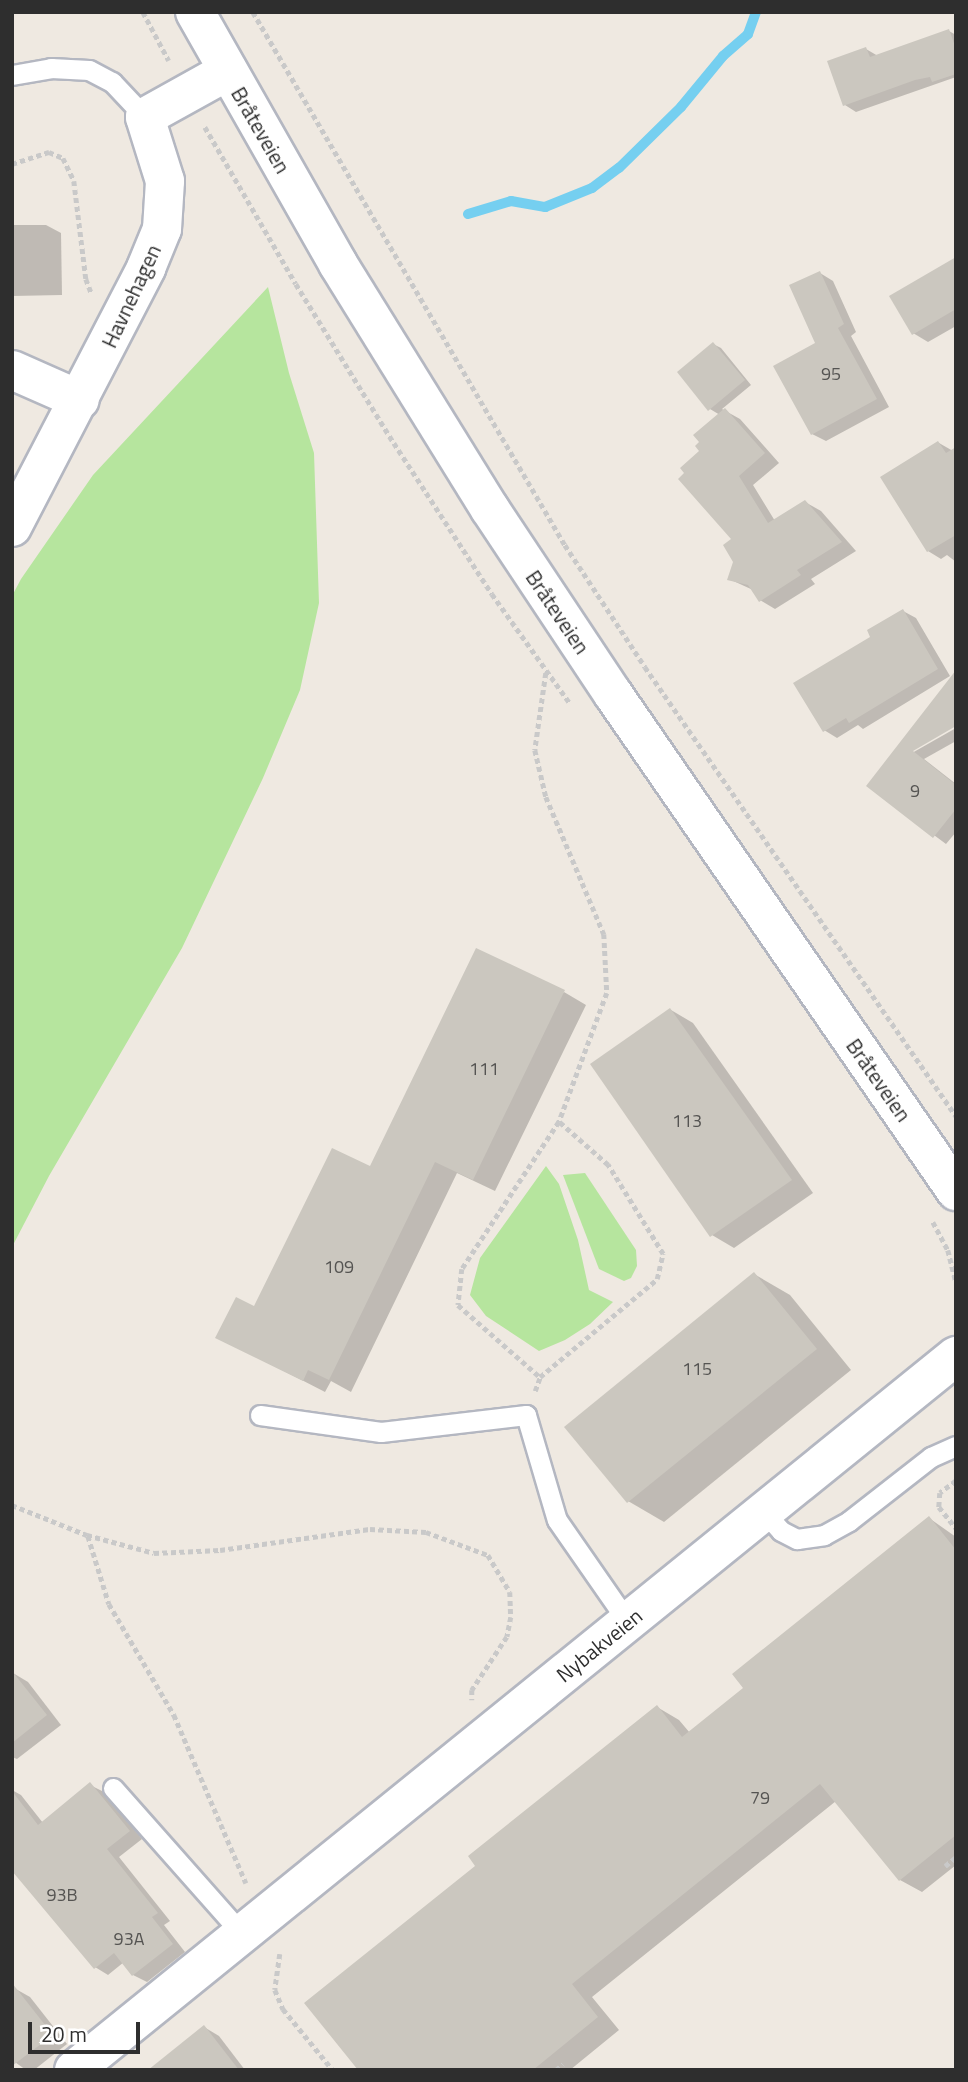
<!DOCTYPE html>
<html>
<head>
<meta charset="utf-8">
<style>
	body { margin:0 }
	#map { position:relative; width:968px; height:2082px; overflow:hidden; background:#efe9e1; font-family:"Titillium Web",sans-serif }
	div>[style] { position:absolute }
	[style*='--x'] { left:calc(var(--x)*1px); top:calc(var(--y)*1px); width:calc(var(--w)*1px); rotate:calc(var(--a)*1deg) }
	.green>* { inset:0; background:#b6e59e }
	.shadow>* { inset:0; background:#0003 }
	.stream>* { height:10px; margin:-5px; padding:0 5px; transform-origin:5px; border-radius:5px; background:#75cff0 }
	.building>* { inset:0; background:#cbc7bf }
	.path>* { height:4.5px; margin-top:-2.25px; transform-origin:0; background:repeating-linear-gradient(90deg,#c9c9c9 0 5px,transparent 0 8.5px) }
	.roads { filter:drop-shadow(2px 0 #b4b7c1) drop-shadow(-2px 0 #b4b7c1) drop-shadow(0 2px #b4b7c1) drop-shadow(0 -2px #b4b7c1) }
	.service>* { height:19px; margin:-9.5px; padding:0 9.5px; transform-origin:9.5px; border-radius:9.5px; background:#fff }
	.minor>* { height:38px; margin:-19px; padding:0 19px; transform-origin:19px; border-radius:19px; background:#fff }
	.secondary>* { height:38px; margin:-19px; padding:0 19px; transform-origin:19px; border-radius:19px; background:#fff }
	span { translate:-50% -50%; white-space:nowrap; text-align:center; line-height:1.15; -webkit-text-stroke:5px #fff; paint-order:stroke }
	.number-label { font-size:18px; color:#555452 }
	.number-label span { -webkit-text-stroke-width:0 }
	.street-label { font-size:21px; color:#2e2e2e }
	.frame { position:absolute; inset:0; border:14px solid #2e2e2e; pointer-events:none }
	.scale { position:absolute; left:28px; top:2022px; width:112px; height:32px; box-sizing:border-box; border:4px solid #2e2e2e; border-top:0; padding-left:9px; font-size:21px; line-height:24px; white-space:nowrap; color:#2e2e2e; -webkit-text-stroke:5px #fff; paint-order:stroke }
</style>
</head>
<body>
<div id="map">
	<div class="green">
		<div style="clip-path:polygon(268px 287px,289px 373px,314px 453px,319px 603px,300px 690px,263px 778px,182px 948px,49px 1176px,12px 1247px,12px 596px,21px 579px,93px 475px)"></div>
		<div style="clip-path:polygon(546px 1166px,559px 1184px,578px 1240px,589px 1290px,613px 1302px,590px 1324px,565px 1340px,539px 1351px,486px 1316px,470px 1295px,480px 1258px)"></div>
		<div style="clip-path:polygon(585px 1173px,636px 1250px,637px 1266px,631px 1278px,624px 1281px,599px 1269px,563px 1175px)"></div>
	</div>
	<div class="shadow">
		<div style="clip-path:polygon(949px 31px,956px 35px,956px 77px,856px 112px,845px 105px,866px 49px,878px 56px)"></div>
		<div style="clip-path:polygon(12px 225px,46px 225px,61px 233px,62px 295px,12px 296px)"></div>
		<div style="clip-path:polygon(956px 259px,956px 326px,928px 342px,913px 333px)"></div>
		<div style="clip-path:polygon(820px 273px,833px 281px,856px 332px,851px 336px,889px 407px,826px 441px,812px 434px)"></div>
		<div style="clip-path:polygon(713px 344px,721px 348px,751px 385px,722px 409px,740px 419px,779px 463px,753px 485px,775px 521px,805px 502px,821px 511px,856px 551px,811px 579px,815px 584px,775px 609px,760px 600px,753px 590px,729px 579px,735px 562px,734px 540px,702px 451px,720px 415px,710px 409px)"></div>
		<div style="clip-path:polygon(939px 443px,953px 451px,956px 449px,956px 562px,947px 555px,941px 559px,928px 551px)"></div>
		<div style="clip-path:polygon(903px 611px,916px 618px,950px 676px,863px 729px,858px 725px,837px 738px,824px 730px,873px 637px)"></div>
		<div style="clip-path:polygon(956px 685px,956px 724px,912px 749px,912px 753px,956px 728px,956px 741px,924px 759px,956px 784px,956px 832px,946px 844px,868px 786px,939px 695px)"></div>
		<div style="clip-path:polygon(564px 992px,586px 1005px,495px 1191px,457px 1173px,351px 1392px,331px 1381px,325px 1392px,218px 1337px,255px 1309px)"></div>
		<div style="clip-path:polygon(671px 1010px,693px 1023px,813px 1193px,734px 1248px,712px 1235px)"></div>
		<div style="clip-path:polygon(754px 1274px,790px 1295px,851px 1370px,664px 1522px,628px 1501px)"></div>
		<div style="clip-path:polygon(929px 1518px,956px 1537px,956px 1865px,922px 1892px,900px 1880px,836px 1801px,592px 1997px,619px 2030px,570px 2070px,359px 2070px,478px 1866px,657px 1707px,679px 1720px,690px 1733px,746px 1688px)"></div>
		<div style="clip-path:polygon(13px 1673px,28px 1682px,61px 1725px,17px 1759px,12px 1757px)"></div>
		<div style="clip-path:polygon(90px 1785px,104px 1792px,142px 1839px,119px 1857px,170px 1921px,164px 1925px,185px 1952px,147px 1982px,133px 1975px,124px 1962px,108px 1975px,95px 1967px,12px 1867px,12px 1790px,21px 1795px,43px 1823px)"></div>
		<div style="clip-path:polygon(14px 1988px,30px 1997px,67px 2044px,34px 2070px,26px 2070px,12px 2060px)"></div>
		<div style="clip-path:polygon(204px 2027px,219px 2036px,245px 2070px,150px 2070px)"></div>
	</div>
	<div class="stream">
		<div style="--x:468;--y:214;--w:45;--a:-16.8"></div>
		<div style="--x:511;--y:201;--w:35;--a:10"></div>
		<div style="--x:545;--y:207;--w:51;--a:-22"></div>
		<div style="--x:592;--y:188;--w:34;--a:-37"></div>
		<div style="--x:619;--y:168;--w:87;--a:-44.5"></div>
		<div style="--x:681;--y:107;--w:66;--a:-50.5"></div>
		<div style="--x:723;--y:56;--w:33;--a:-41"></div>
		<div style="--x:748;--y:34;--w:23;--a:-70"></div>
	</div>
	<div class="building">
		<div style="clip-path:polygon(949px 29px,956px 49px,956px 74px,932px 82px,930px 77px,915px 80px,843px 106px,827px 61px,866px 47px,870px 57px)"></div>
		<div style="clip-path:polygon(956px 257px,956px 309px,912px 335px,889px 296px)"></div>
		<div style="clip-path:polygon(820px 271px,844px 324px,838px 328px,877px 399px,811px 435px,773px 366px,815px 343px,789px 285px)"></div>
		<div style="clip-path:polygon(713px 342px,745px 380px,708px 411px,677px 372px)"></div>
		<div style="clip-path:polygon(725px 408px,765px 453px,739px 476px,768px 523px,805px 500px,842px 542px,797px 570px,801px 575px,759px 602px,748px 585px,727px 580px,733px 562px,723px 545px,731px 539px,678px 479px,684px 473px,680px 468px,699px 451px,695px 446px,699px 442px,693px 435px)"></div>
		<div style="clip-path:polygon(938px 441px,946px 453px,956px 447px,956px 535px,927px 552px,880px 477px)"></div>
		<div style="clip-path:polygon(903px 609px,938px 669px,849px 723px,846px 718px,823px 732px,793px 683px,870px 637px,867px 630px)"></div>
		<div style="clip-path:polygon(956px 670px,956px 726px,913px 751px,956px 785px,956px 809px,933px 838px,866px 786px)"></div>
		<div style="clip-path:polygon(476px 948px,565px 990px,473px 1180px,435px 1162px,329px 1380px,308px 1370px,303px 1381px,215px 1338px,236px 1297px,254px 1306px,332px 1148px,370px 1166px)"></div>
		<div style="clip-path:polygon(670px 1008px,792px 1180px,710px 1237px,590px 1064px)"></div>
		<div style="clip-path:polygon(754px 1272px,817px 1349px,627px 1503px,564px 1427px)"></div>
		<div style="clip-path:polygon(929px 1516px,956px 1550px,956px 1835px,899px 1881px,820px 1784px,572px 1984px,598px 2017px,533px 2070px,358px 2070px,304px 2003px,475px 1866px,468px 1856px,657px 1705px,682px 1737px,743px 1688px,732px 1674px)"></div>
		<div style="clip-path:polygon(12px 1671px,47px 1715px,12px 1743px)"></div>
		<div style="clip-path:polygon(90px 1782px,130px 1831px,107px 1849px,158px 1913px,152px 1917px,173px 1944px,132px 1976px,114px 1953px,94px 1969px,12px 1871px,12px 1791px,38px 1825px)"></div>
		<div style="clip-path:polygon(12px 1983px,53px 2035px,12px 2066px)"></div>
		<div style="clip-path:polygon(204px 2025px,239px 2070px,148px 2070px)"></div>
	</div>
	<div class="path">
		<div style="--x:143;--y:12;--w:55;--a:62"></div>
		<div style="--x:253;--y:12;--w:618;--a:59.66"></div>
		<div style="--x:565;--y:545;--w:146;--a:56.7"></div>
		<div style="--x:645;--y:667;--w:546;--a:55.29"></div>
		<div style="--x:205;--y:127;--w:181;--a:59.9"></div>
		<div style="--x:296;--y:284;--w:187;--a:58.4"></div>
		<div style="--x:394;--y:443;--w:180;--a:57"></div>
		<div style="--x:492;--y:594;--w:133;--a:54.5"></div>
		<div style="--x:12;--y:164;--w:39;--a:-18"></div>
		<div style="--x:49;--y:152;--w:15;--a:23"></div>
		<div style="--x:63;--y:158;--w:25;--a:64"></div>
		<div style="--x:74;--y:181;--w:99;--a:83"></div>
		<div style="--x:86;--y:279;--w:14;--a:69"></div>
		<div style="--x:546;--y:673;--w:78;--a:98.1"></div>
		<div style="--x:535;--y:750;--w:48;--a:76.8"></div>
		<div style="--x:546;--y:797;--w:149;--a:67.1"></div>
		<div style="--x:604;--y:934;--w:59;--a:87.1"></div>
		<div style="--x:607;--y:993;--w:138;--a:110.4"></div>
		<div style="--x:933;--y:1222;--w:32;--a:62"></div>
		<div style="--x:948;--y:1250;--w:34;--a:76"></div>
		<div style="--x:535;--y:1391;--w:15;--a:-70"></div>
		<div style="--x:540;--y:1377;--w:153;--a:-39.9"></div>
		<div style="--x:657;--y:1279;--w:26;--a:-77"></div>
		<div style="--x:663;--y:1254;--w:105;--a:-121.7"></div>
		<div style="--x:608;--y:1165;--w:65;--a:-138.7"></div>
		<div style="--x:559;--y:1122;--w:176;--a:123.4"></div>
		<div style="--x:462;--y:1269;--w:36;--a:96"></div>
		<div style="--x:458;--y:1305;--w:109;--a:41.3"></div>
		<div style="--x:956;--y:1481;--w:20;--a:143"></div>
		<div style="--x:940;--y:1493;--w:14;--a:94"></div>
		<div style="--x:939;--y:1507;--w:27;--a:51"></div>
		<div style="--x:12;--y:1505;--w:81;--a:21.8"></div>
		<div style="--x:87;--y:1535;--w:69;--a:15"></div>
		<div style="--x:154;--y:1553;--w:66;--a:-2.6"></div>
		<div style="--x:220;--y:1550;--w:151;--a:-8"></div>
		<div style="--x:370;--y:1529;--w:56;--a:3.1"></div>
		<div style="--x:426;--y:1532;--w:66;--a:20.4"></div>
		<div style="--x:488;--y:1555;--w:43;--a:59.3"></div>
		<div style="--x:510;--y:1592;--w:25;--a:88"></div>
		<div style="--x:511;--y:1617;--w:20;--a:101"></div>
		<div style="--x:507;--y:1637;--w:64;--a:123.4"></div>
		<div style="--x:472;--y:1690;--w:10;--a:90"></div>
		<div style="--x:88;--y:1536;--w:71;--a:72.8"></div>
		<div style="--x:109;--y:1604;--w:129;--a:59.6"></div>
		<div style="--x:174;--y:1715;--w:183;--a:66.8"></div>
		<div style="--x:945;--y:1866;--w:14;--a:-39"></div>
		<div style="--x:280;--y:1954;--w:36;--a:98"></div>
		<div style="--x:275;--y:1990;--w:21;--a:67"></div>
		<div style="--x:283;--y:2009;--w:79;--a:50.7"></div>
		<div style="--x:556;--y:2070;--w:9;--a:-41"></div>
	</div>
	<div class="roads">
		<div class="service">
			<div style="--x:12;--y:75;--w:40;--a:-10"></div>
			<div style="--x:51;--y:68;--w:38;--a:3"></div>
			<div style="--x:89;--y:70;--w:26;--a:28"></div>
			<div style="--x:112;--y:82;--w:48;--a:46.7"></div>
			<div style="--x:260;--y:1415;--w:122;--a:8"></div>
			<div style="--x:381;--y:1432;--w:146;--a:-6.7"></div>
			<div style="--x:526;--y:1415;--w:109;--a:73.6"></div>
			<div style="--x:557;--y:1520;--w:124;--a:55.2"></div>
			<div style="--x:764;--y:1512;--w:25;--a:48"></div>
			<div style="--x:781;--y:1531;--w:18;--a:27"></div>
			<div style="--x:797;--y:1539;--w:27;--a:-8"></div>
			<div style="--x:824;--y:1535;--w:29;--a:-29"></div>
			<div style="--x:849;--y:1521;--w:104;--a:-38"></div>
			<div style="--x:931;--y:1457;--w:27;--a:-24"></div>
			<div style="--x:113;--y:1788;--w:195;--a:48.5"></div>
		</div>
		<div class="minor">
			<div style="--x:12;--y:370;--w:74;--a:23.8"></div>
			<div style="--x:12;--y:527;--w:292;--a:-62.6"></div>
			<div style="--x:146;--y:268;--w:42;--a:-67.7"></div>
			<div style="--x:162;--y:229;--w:48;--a:-86.4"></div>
			<div style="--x:165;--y:181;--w:67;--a:-107.4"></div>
			<div style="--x:145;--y:117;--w:95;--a:-29"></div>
			<div style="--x:74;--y:2070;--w:1135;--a:-38.99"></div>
		</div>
		<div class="secondary">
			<div style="--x:195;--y:12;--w:290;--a:60.4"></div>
			<div style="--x:338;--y:264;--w:288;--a:58.2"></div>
			<div style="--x:490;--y:509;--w:222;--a:56.4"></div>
			<div style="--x:613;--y:694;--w:604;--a:55.39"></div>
		</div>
	</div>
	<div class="number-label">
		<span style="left:831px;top:374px">95</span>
		<span style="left:915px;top:791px">9</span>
		<span style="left:484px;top:1069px">111</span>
		<span style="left:687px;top:1121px">113</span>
		<span style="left:339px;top:1267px">109</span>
		<span style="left:697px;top:1369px">115</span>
		<span style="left:760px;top:1798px">79</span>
		<span style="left:62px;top:1895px">93B</span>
		<span style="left:129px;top:1939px">93A</span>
	</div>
	<div class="street-label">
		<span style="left:261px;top:130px;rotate:60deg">Bråteveien</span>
		<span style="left:131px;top:296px;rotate:-65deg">Havnehagen</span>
		<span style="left:558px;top:612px;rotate:56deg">Bråteveien</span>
		<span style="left:879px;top:1080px;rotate:55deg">Bråteveien</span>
		<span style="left:599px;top:1645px;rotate:-39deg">Nybakveien</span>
	</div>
	<div class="frame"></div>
	<div class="scale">20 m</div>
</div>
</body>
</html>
